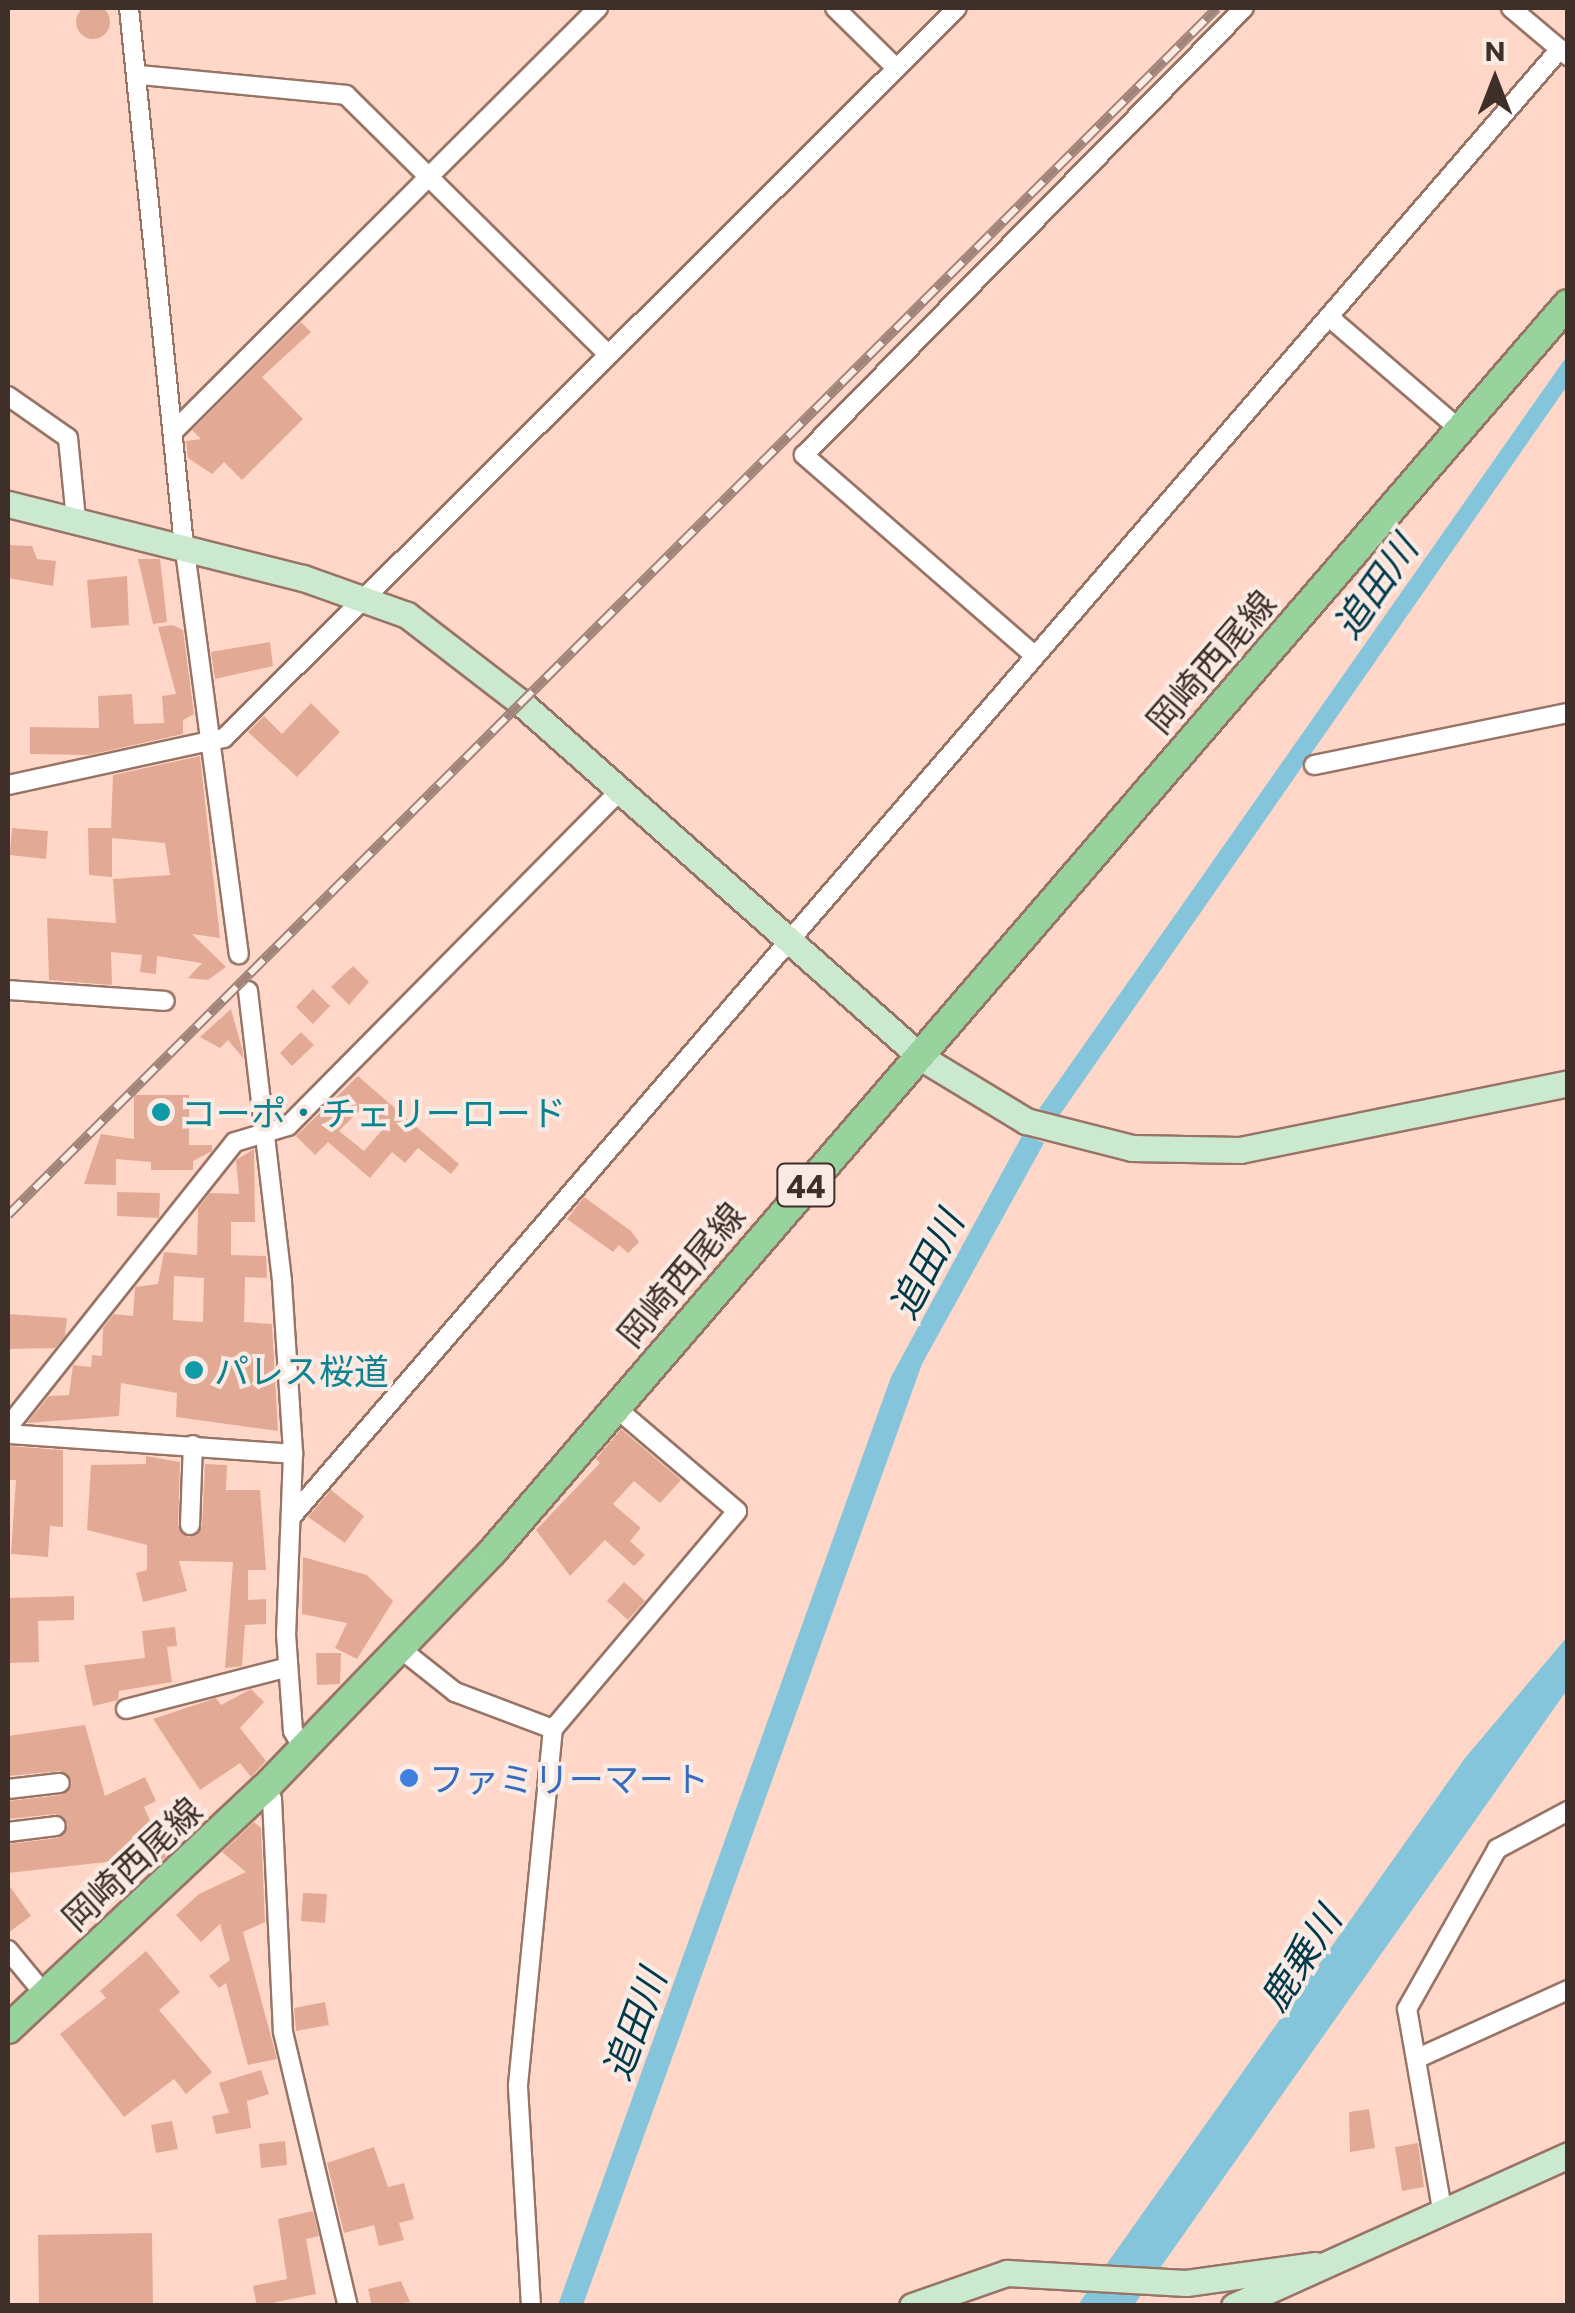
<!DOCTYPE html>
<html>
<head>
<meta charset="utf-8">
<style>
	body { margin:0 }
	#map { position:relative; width:1575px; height:2313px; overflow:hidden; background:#ffd7c8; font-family:Commissioner,"Noto Sans JP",sans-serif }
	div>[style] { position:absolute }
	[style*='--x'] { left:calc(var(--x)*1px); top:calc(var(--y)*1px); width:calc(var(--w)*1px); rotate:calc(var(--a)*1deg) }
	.water>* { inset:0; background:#85c5dc }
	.building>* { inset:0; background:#e2aa94 }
	.round { border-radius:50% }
	.roads { filter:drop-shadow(2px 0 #987467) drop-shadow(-2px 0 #987467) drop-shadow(0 2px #987467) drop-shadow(0 -2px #987467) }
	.street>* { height:18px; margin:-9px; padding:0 9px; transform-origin:9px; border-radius:9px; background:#fff }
	.secondary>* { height:25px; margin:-12.5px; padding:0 12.5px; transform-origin:12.5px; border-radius:12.5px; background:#cbe9ce }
	.primary>* { height:28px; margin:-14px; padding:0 14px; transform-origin:14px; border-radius:14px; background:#98d39d }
	.rail>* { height:10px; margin-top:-5px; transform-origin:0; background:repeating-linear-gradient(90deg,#faeae4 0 19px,#a0847a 0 38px); box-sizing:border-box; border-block:2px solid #a0847a }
	.dots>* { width:28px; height:28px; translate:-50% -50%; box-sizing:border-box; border:5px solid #faeae4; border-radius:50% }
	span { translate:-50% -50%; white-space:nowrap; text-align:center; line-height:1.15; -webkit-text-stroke:8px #faeae4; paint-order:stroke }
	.shield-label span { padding:2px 8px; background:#faeae4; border:2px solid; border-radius:8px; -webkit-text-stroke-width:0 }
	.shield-label { font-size:32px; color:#3e2f29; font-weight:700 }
	.street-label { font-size:35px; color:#3e2f29 }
	.culture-label { font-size:35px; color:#0d838f }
	.left { translate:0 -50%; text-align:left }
	.shop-label { font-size:35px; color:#366cbe }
	.water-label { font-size:38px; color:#003a4a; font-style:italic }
	.frame { position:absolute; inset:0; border:10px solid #3e2f29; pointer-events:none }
	.north { position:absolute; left:1445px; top:30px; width:100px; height:100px; -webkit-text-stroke:8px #faeae4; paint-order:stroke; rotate:0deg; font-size:28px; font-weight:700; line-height:40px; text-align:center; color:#3e2f29 }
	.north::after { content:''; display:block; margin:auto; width:35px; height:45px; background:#3e2f29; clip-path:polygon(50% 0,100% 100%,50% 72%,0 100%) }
</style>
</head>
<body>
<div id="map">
	<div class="water">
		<div style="clip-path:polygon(1567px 356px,1567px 386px,1059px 1116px,1039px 1109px)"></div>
		<div style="clip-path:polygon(1023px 1134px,1044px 1143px,922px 1364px,583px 2305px,558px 2305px,891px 1377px)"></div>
		<div style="clip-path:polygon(1567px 1637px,1567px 1690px,1134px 2305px,1077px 2306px,1465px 1758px)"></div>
	</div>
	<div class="building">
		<div class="round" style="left:76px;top:5px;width:34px;height:34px"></div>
		<div style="clip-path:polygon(301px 322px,311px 332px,262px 377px,303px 419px,242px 480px,224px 462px,212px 474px,188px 458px,186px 441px,201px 439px,192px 430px)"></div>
		<div style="clip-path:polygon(8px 545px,32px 546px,37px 559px,56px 561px,53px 586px,8px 578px)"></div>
		<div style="clip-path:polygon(138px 559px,160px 559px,167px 622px,153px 624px)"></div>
		<div style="clip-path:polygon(127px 576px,129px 625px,91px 628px,87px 580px)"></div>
		<div style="clip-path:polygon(173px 625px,183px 630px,194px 714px,183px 720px,183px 734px,89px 755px,30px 754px,30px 727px,99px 728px,98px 696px,132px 694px,134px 724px,164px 723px,162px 696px,176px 694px,158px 627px)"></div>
		<div style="clip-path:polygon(270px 642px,273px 666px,215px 679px,211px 652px)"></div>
		<div style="clip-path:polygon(311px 703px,340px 732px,297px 777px,248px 732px,264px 716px,282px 734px)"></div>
		<div style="clip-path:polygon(200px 756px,220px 938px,192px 934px,226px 967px,208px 980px,188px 978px,202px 963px,157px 956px,156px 974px,140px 972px,142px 955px,111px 952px,112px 985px,49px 980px,47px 918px,116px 923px,113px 879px,170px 875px,165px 843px,112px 838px,112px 877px,89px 875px,88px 828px,111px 828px,113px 775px)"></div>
		<div style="clip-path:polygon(12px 828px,48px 831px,46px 859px,10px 855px)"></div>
		<div style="clip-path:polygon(353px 966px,369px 982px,349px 1005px,331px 987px)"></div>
		<div style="clip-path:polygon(313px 989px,330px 1006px,313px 1024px,296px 1007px)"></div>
		<div style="clip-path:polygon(231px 1009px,243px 1052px,243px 1058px,228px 1040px,220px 1048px,200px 1037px)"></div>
		<div style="clip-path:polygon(301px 1032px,314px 1045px,292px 1066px,280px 1053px)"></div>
		<div style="clip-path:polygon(evenodd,358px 1076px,459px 1164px,451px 1174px,418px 1148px,405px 1163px,392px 1152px,370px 1178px,328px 1142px,315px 1155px,296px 1136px,358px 1076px,361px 1109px,383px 1129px,364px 1151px,339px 1131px,361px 1109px)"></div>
		<div style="clip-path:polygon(134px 1095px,189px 1095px,189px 1145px,212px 1145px,212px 1151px,193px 1161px,193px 1170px,151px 1170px,151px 1162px,116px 1159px,116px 1185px,84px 1184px,101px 1134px,134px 1139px)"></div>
		<div style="clip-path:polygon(evenodd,254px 1149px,255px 1222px,231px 1222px,231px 1255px,266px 1256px,267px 1278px,245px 1277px,244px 1322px,272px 1324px,278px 1431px,176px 1417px,177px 1393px,121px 1383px,119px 1416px,27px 1423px,49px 1396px,69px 1395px,73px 1365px,91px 1367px,92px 1355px,102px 1356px,103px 1328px,114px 1314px,133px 1316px,135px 1287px,158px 1284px,164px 1252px,197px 1255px,198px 1208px,210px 1193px,239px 1194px,236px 1160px,254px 1149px,174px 1276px,204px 1278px,203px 1322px,173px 1320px,174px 1276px)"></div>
		<div style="clip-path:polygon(117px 1192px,160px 1193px,159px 1218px,117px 1216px)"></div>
		<div style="clip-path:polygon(584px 1197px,631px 1231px,639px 1242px,628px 1253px,619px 1245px,613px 1252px,567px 1219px)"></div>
		<div style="clip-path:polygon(8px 1314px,67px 1318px,65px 1336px,55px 1348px,8px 1349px)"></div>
		<div style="clip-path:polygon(621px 1429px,681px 1480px,660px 1503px,634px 1481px,613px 1504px,641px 1528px,630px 1541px,645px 1555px,634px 1566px,605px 1540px,570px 1576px,536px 1530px,600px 1463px,596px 1459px)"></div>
		<div style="clip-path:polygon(8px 1446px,63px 1450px,63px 1527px,50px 1526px,48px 1557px,11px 1554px,16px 1480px,8px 1480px)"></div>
		<div style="clip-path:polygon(146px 1456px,180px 1462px,178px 1526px,189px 1537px,202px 1526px,205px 1464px,227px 1465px,226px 1490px,260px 1490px,266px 1570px,248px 1570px,248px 1600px,266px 1599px,266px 1624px,245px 1625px,242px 1666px,225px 1668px,233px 1562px,179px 1561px,187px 1591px,143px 1602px,136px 1573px,147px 1570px,147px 1545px,87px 1530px,91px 1465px,146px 1464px)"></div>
		<div style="clip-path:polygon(331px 1490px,364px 1516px,345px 1543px,308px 1517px)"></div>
		<div style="clip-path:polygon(303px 1557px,367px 1575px,393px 1601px,357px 1659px,335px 1648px,347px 1623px,302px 1614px)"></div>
		<div style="clip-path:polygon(624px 1582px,645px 1601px,628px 1620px,607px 1601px)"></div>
		<div style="clip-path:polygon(74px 1596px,74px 1620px,38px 1621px,39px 1662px,8px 1663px,8px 1598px)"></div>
		<div style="clip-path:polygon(175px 1627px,177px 1646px,167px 1647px,172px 1682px,119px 1691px,118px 1700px,93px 1706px,84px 1665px,145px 1658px,142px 1631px)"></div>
		<div style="clip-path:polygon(316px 1653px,341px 1653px,340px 1684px,317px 1685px)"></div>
		<div style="clip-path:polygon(251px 1689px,264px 1702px,240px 1728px,266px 1761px,251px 1777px,240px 1763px,200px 1790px,153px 1719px,216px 1698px,221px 1705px)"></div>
		<div style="clip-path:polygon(85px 1725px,105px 1796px,145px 1777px,156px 1801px,144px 1807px,166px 1857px,147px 1868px,142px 1858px,8px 1873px,8px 1844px,58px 1838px,68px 1825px,55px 1814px,8px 1819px,8px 1801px,62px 1795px,72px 1783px,60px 1771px,8px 1776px,8px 1736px)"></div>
		<div style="clip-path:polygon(254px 1822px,261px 1828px,265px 1922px,243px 1932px,277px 2059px,248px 2065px,226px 1983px,219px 1988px,209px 1976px,230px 1960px,220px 1924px,201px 1942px,176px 1915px,199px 1894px,246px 1872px,222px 1852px)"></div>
		<div style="clip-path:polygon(8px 1884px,31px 1916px,8px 1933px)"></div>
		<div style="clip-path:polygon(303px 1893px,327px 1894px,325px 1923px,301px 1921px)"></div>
		<div style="clip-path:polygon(146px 1951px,180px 1992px,159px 2010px,212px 2072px,186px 2094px,174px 2079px,124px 2117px,60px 2034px,106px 1998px,100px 1991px)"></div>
		<div style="clip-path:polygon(325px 2002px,329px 2025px,296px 2031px,294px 2008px)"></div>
		<div style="clip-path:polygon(261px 2070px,269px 2094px,247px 2101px,251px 2128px,216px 2134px,212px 2116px,229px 2113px,219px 2083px)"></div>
		<div style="clip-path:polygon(1369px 2109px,1375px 2148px,1350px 2152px,1349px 2112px)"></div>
		<div style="clip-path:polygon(172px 2121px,178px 2149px,156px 2153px,151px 2125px)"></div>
		<div style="clip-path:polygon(285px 2141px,287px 2165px,261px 2168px,259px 2144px)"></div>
		<div style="clip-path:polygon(1418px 2143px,1424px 2187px,1402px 2191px,1395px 2147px)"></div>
		<div style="clip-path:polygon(374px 2147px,388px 2187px,404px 2183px,414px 2219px,399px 2223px,404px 2240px,379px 2246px,374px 2225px,344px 2233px,327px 2163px)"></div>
		<div style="clip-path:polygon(313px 2211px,319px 2236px,306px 2239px,316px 2294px,257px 2306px,253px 2286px,287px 2279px,278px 2219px)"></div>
		<div style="clip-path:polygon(152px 2233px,153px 2306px,39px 2306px,38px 2235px)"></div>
		<div style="clip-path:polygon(401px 2281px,410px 2302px,372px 2306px,368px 2289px)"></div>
	</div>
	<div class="roads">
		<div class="street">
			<div style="--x:129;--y:8;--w:531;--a:84.16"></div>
			<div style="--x:183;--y:536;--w:422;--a:82.4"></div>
			<div style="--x:835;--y:8;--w:84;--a:44.5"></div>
			<div style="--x:1511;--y:8;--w:75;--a:40.1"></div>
			<div style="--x:140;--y:75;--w:207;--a:5.5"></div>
			<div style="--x:346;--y:95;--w:368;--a:44.7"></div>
			<div style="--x:1329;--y:317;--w:172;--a:40.7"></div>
			<div style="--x:8;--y:396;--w:73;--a:35"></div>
			<div style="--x:68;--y:438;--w:82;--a:84.4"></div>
			<div style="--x:174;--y:431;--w:599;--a:-44.93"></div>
			<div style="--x:1034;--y:655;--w:305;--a:-139"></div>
			<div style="--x:804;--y:455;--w:627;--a:-45.45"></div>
			<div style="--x:1314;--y:765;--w:259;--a:-11.6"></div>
			<div style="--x:8;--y:785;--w:221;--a:-12.3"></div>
			<div style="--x:224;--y:738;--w:1034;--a:-44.88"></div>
			<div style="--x:8;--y:990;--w:157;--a:4"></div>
			<div style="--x:248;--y:991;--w:293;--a:83.3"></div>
			<div style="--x:282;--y:1282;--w:172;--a:86.3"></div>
			<div style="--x:293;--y:1454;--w:180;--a:92.2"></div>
			<div style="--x:286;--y:1634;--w:97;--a:85.9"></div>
			<div style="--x:293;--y:1731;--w:20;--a:60"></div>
			<div style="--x:8;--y:1427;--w:364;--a:-51.5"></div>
			<div style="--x:235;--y:1142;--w:55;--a:-16.8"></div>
			<div style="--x:288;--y:1126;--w:471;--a:-45.3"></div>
			<div style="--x:8;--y:1434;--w:286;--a:4"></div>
			<div style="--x:292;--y:1516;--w:1939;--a:-49.16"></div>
			<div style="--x:190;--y:1525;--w:80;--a:-87.9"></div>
			<div style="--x:402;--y:1650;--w:68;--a:38.4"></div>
			<div style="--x:455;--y:1692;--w:105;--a:20.7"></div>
			<div style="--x:126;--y:1709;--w:167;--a:-14.5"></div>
			<div style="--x:265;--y:1788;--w:13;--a:58"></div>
			<div style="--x:272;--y:1799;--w:233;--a:87.3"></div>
			<div style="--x:283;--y:2032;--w:282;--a:76.7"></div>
			<div style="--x:8;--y:1789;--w:52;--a:-6.6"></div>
			<div style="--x:8;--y:1832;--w:48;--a:-7.1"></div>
			<div style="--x:8;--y:1950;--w:60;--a:50.4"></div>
			<div style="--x:1418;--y:2058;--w:165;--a:-24.4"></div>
			<div style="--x:1442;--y:2209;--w:203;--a:-99.9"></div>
			<div style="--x:1407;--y:2009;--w:184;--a:-60.6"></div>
			<div style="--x:1497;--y:1849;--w:81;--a:-28.2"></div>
			<div style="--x:531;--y:2306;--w:221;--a:-93.4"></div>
			<div style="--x:518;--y:2085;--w:358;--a:-84.4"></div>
			<div style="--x:553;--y:1729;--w:285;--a:-49.8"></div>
			<div style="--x:737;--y:1511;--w:159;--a:-139.6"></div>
		</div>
		<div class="secondary">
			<div style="--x:8;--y:504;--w:304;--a:14.1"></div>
			<div style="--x:303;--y:578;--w:110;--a:19.6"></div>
			<div style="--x:407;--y:615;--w:143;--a:37.6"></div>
			<div style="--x:520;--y:702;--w:537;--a:41.53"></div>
			<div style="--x:922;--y:1058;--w:122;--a:31.2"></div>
			<div style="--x:1026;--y:1121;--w:109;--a:14.3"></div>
			<div style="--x:1132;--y:1148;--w:108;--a:1.1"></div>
			<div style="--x:1240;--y:1150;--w:335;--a:-11.5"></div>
			<div style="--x:912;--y:2306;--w:101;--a:-19.2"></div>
			<div style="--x:1007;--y:2273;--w:179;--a:3.2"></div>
			<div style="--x:1186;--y:2283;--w:131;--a:-7.9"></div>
			<div style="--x:1234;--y:2306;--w:367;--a:-24.3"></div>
		</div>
		<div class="primary">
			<div style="--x:8;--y:2029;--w:352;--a:-43.2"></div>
			<div style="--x:265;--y:1788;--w:329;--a:-46.1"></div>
			<div style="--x:493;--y:1551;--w:1646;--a:-49.24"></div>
		</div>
	</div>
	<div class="rail">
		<div style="--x:8;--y:1215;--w:1708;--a:-44.95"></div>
	</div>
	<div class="dots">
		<div style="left:161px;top:1112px;background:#0f9aa8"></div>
		<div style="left:194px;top:1370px;background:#0f9aa8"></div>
		<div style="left:409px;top:1778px;background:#3f7fe0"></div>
	</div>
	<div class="shield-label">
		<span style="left:806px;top:1185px">44</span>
	</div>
	<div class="street-label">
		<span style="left:1210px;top:661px;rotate:-49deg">岡崎西尾線</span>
		<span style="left:680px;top:1274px;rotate:-50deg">岡崎西尾線</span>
		<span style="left:131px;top:1863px;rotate:-43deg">岡崎西尾線</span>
	</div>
	<div class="culture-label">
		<span class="left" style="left:181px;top:1112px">コーポ・チェリーロード</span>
		<span class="left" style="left:214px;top:1370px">パレス桜道</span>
	</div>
	<div class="shop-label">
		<span class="left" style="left:429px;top:1778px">ファミリーマート</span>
	</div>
	<div class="water-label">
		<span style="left:1374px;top:586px;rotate:-55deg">追田川</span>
		<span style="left:925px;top:1264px;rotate:-63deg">追田川</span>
		<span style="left:1299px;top:1958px;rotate:-57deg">鹿乗川</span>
		<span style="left:633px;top:2024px;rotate:-70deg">追田川</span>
	</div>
	<div class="frame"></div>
	<div class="north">N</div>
</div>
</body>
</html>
